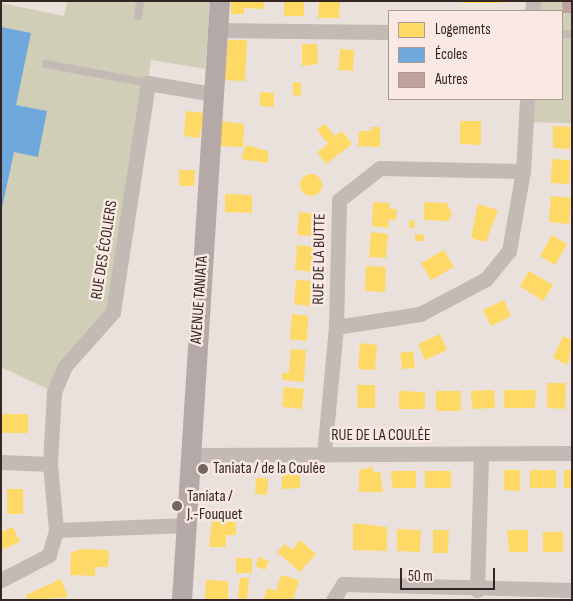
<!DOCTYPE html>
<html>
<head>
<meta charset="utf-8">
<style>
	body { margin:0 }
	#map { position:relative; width:573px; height:601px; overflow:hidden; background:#ebe1dc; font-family:"Sofia Sans Condensed",sans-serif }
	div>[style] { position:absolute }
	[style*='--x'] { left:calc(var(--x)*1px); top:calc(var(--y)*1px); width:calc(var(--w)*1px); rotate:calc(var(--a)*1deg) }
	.green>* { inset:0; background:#d0ceb6 }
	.homes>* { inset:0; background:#ffd966 }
	.round { border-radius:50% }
	.schools>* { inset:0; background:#6fa8dc }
	.building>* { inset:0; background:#bfa19d }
	.service>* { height:8px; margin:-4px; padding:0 4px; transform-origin:4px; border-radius:4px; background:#c3b9b5 }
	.minor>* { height:15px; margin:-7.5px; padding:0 7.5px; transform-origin:7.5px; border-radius:7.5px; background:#c3b9b5 }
	.secondary>* { height:20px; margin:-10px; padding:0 10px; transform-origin:10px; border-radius:10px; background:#b4a9a6 }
	.dots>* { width:14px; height:14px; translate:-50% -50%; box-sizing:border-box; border:2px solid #f9e9e2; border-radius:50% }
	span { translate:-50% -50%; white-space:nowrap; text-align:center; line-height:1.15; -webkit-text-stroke:5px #f9e9e2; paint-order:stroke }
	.street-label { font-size:16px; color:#332624 }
	.poi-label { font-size:16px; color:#332624 }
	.left { translate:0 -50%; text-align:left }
	.frame { position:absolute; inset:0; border:2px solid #332624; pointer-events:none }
	.legend { position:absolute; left:388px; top:10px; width:175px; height:90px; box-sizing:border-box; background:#f9e9e2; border:1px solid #aa9b96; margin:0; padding:6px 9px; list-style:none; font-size:15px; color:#332624 }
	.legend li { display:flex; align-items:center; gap:10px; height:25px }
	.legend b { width:25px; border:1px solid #aa9b96 }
	.scale { position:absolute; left:400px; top:568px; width:95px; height:22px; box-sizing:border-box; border:2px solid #332624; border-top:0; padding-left:6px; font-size:15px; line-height:18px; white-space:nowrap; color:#332624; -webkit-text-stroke:4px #f9e9e2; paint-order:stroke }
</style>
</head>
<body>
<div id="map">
	<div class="green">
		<div style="clip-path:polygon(67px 1px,210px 1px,205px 69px,151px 60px,113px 312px,54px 392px,1px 367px,1px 3px,64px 16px)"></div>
		<div style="clip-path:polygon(533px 1px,572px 1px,572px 123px,526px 122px,527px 99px,562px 99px,562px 11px,532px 11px)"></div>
	</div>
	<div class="homes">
		<div style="clip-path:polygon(231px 1px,264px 1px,264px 9px,244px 8px,244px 14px,231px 14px)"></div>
		<div style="clip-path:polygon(284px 1px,304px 1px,304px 16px,284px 16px)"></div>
		<div style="clip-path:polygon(319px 1px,340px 1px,339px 18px,318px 18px)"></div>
		<div style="clip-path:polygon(461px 1px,502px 1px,502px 3px,461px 3px)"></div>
		<div style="clip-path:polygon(228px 40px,247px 40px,245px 81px,224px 80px)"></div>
		<div style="clip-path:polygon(302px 44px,317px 44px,318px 64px,302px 66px)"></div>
		<div style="clip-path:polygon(340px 49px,354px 50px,353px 71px,338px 70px)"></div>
		<div style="clip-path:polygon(293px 82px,301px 83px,301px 96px,293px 95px)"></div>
		<div style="clip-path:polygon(260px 92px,274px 93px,274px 107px,260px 106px)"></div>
		<div style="clip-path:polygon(186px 111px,205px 113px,199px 138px,184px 136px)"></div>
		<div style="clip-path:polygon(221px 121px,244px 124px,243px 147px,220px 146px)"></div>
		<div style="clip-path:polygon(460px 121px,481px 121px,481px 145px,460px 144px)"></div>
		<div style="clip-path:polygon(325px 124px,335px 136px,342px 131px,352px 144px,326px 164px,317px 152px,328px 144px,317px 130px)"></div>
		<div style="clip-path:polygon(553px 126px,571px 127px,570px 149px,553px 148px)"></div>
		<div style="clip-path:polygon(371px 127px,380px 127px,380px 147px,358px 146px,359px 131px,371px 131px)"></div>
		<div style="clip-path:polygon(246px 145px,268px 151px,268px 163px,241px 159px)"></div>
		<div style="clip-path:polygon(552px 159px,570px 160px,569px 184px,551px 183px)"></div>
		<div style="clip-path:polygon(179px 170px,195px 170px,194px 186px,179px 186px)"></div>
		<div class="round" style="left:300px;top:174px;width:22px;height:22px"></div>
		<div style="clip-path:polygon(225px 194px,252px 195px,252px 213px,225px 212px)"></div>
		<div style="clip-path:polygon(551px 196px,571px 198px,569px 224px,549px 222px)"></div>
		<div style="clip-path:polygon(373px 202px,390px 203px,390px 209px,397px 209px,396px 220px,389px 219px,388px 228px,372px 226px)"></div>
		<div style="clip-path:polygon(424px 202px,447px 203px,452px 214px,448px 221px,424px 220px)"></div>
		<div style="clip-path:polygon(478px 204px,498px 210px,486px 242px,471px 238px)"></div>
		<div style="clip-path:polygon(299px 212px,317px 214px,316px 236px,297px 235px)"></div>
		<div style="clip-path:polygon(409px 220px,415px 221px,414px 228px,409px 228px)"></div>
		<div style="clip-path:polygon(371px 232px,388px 234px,386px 258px,369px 257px)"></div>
		<div style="clip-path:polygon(415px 234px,424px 235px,424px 241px,415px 241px)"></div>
		<div style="clip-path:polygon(552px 235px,567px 244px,555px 265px,540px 256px)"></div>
		<div style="clip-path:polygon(297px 245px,314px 247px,312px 272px,295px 270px)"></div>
		<div style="clip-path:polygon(444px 250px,454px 267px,431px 280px,421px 263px)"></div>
		<div style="clip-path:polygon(366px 266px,386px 267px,385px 292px,365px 291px)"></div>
		<div style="clip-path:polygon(529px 271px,553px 285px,543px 301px,520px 286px)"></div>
		<div style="clip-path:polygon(296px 280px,312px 281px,310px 306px,294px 304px)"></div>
		<div style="clip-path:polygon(504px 300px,511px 316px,491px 326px,483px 310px)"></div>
		<div style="clip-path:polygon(292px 314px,308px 316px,307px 341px,290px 339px)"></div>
		<div style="clip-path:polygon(440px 334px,447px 350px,425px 360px,418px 344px)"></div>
		<div style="clip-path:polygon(563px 336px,572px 340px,568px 365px,553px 358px)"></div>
		<div style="clip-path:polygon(360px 343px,377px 345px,375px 370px,358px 369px)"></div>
		<div style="clip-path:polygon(291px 349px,306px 350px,304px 382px,282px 380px,282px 373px,289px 373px)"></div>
		<div style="clip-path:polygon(413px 351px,415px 368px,402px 369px,400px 353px)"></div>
		<div style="clip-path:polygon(547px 383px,566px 383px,565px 409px,547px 408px)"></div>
		<div style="clip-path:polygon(357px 385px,375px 385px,375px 408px,358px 408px)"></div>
		<div style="clip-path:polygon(284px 387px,304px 389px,302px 409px,282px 407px)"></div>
		<div style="clip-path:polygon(494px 390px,495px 408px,472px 409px,471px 391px)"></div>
		<div style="clip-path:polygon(504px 390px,536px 390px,535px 408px,504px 408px)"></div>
		<div style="clip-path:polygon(399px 391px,425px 392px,425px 409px,399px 409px)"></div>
		<div style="clip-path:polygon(436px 391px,461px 391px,461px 411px,436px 411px)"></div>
		<div style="clip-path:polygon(2px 414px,28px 414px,28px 433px,2px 433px)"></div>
		<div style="clip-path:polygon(373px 467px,373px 472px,380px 472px,383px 492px,359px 492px,359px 470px)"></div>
		<div style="clip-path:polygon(282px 470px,300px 470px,300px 488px,282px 489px)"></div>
		<div style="clip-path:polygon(504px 470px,520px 470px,520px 491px,504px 490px)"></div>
		<div style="clip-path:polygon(530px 470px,556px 470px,556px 488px,530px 488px)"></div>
		<div style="clip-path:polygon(564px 470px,572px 470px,572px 488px,564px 488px)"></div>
		<div style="clip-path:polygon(391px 471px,416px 471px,416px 488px,392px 488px)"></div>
		<div style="clip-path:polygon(425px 471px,451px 471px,451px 488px,425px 488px)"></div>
		<div style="clip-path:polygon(256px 478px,268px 478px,267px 495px,255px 494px)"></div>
		<div style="clip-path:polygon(7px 489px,23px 489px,23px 514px,7px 514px)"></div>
		<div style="clip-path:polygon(213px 513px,230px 514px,230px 522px,236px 522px,236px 535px,226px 535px,226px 547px,209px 547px)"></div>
		<div style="clip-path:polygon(353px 523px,387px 527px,387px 551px,353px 550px)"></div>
		<div style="clip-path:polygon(13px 527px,20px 542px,1px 550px,1px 532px)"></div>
		<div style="clip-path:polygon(397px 529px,421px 530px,420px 552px,397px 551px)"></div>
		<div style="clip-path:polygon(433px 530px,449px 530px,448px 553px,433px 553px)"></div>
		<div style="clip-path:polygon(507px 530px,528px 530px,528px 552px,509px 552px)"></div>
		<div style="clip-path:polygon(543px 532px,563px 532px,563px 552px,543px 552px)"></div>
		<div style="clip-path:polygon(300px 540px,316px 554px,300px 572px,277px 552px,285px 544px,292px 550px)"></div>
		<div style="clip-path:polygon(83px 549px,109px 550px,108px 567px,95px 567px,95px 576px,70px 575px,71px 552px)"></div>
		<div style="clip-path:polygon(259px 557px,269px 561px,265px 570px,255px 566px)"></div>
		<div style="clip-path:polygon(236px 558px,252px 558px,252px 573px,236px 573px)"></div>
		<div style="clip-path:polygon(281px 575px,299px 580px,293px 600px,264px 599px,267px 588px,276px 591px)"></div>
		<div style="clip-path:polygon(240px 578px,249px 578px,247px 599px,238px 598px)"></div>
		<div style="clip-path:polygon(61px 579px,68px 597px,28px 600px,26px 595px)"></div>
		<div style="clip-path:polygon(206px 580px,228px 581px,228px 600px,205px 600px)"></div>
	</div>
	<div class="schools">
		<div style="clip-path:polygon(1px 27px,31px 33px,16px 105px,47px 111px,38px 157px,14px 152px,2px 208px)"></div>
	</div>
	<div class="building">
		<div style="clip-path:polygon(562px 1px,572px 1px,572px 13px,563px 13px)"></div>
	</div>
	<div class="service">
		<div style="--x:138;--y:16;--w:15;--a:-82"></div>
		<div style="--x:562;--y:34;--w:10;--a:0"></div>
		<div style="--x:46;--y:64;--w:104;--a:10.6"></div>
	</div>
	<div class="minor">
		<div style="--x:532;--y:11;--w:10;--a:-84"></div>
		<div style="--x:217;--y:30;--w:172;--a:0.7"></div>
		<div style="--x:336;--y:327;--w:85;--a:-8.8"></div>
		<div style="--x:420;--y:314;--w:75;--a:-27.9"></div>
		<div style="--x:486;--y:279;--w:36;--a:-51"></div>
		<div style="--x:509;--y:251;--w:81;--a:-80.1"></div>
		<div style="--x:523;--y:171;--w:72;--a:-86.8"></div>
		<div style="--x:324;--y:454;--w:128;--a:-84.6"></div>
		<div style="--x:336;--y:327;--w:127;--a:-88.6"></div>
		<div style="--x:339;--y:200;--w:52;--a:-38"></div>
		<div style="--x:380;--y:168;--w:143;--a:1.2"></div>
		<div style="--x:191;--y:455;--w:381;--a:-0.3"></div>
		<div style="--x:1;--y:462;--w:49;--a:2.3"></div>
		<div style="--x:56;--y:530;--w:66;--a:-95.2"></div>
		<div style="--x:50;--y:464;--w:72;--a:-86.8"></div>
		<div style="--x:54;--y:392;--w:28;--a:-67"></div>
		<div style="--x:65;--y:366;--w:72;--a:-48.4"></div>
		<div style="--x:113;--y:312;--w:232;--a:-81.3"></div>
		<div style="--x:148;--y:83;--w:67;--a:9.5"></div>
		<div style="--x:1;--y:580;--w:54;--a:-27.5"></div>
		<div style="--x:49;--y:555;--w:26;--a:-74"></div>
		<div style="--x:56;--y:530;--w:131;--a:-2.2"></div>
		<div style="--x:477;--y:590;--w:136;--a:-88.3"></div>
		<div style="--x:333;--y:600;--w:19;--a:-58"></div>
		<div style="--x:343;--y:584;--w:229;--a:1.5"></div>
	</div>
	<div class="secondary">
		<div style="--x:182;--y:600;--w:600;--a:-86.37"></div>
	</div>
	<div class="dots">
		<div style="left:203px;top:469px;background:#736764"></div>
		<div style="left:177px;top:506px;background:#736764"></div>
	</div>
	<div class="street-label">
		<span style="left:105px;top:250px;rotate:-81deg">RUE DES ÉCOLIERS</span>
		<span style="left:320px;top:259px;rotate:-89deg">RUE DE LA BUTTE</span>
		<span style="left:200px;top:300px;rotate:-86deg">AVENUE TANIATA</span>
		<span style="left:381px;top:436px">RUE DE LA COULÉE</span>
	</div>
	<div class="poi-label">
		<span class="left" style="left:213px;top:469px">Taniata / de la Coulée</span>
		<span class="left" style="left:187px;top:506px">Taniata /<br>J.-Fouquet</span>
	</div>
	<div class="frame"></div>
	<ul class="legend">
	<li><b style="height:14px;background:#ffd966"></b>Logements</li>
	<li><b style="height:14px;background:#6fa8dc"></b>Écoles</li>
	<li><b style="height:14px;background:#bfa19d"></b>Autres</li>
	</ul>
	<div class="scale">50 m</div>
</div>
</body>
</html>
